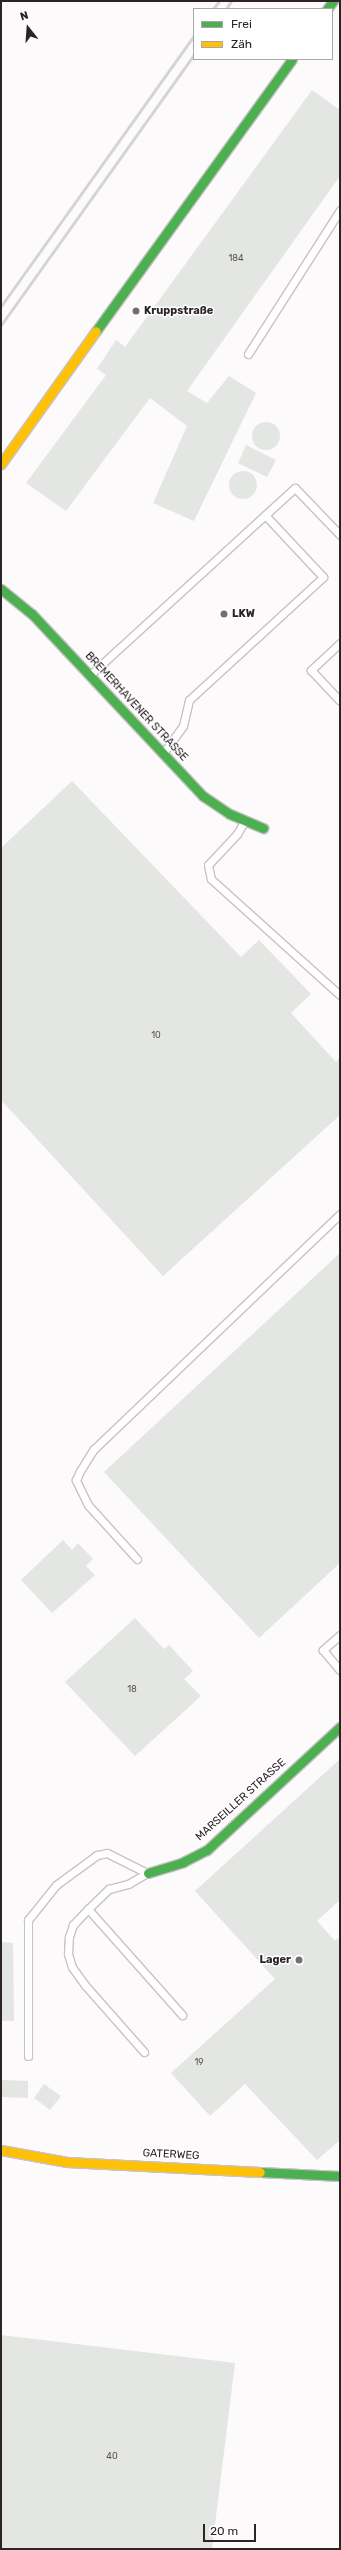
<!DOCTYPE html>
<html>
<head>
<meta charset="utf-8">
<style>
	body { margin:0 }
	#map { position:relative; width:341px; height:2550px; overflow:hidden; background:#fdfafb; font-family:Rubik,sans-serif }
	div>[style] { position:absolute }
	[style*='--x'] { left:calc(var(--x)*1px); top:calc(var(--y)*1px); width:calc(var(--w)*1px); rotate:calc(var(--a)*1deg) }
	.building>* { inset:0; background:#e3e6e3 }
	.round { border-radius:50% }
	.roads { filter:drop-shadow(1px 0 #c9c2c5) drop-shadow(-1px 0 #c9c2c5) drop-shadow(0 1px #c9c2c5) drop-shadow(0 -1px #c9c2c5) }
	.lane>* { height:7px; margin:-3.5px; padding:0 3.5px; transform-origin:3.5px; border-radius:3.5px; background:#fffefe }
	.fast>* { height:9px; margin:-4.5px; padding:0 4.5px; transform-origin:4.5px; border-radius:4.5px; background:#4caf50 }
	.slow>* { height:9px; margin:-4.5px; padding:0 4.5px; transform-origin:4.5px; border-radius:4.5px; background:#ffc107 }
	.rail>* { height:3px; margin:-1.5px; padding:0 1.5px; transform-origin:1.5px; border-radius:1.5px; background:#d5d4d4 }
	.dots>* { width:11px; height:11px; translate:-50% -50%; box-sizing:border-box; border:2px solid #fff; border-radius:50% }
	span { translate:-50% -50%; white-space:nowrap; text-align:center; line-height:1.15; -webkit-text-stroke:3px #fff; paint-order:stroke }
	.number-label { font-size:9px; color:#5b5556 }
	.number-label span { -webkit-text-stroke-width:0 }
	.poi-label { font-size:11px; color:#2c2326; font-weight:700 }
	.left { translate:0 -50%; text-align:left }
	.right { translate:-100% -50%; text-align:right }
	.street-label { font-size:11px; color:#2c2326 }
	.frame { position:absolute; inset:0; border:2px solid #2c2326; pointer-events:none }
	.legend { position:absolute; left:193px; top:8px; width:140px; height:52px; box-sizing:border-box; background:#fff; border:1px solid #aba7a8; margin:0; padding:5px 7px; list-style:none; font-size:12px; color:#2c2326 }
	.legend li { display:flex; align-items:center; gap:8px; height:20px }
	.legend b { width:20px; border:1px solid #aba7a8 }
	.north { position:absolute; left:8px; top:8px; width:40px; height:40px; -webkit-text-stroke:3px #fff; paint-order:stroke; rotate:343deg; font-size:11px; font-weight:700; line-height:16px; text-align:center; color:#2c2326 }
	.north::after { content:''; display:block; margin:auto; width:14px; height:18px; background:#2c2326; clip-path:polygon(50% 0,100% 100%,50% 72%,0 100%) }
	.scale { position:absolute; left:203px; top:2524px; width:53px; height:18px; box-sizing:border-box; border:2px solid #2c2326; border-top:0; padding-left:5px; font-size:12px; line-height:14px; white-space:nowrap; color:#2c2326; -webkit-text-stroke:3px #fff; paint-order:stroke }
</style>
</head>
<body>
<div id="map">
	<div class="building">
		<div style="clip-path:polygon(312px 90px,340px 110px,340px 176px,187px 391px,207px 403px,229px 376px,256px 393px,194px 521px,153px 503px,187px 426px,150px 398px,66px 511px,26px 483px,106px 375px,97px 369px,116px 340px,125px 347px)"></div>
		<div class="round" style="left:252px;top:422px;width:28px;height:28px"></div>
		<div style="clip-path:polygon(246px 445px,276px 460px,267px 477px,238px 463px)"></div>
		<div class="round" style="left:229px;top:471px;width:28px;height:28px"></div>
		<div style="clip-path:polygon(72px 781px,241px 957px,259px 940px,311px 994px,291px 1013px,336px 1062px,340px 1057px,340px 1115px,163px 1276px,1px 1100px,1px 848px)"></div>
		<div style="clip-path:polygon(340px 1253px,340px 1563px,259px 1638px,104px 1472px)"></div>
		<div style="clip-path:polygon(63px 1540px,72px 1550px,78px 1543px,93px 1559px,86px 1566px,95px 1575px,52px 1613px,21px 1580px)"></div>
		<div style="clip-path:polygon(135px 1618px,164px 1649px,169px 1645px,193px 1671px,184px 1679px,201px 1696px,135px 1756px,65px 1682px)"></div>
		<div style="clip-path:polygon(340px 1759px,340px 1900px,317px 1921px,335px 1941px,340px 1937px,340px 2140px,317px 2160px,245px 2084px,210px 2116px,171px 2073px,275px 1979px,195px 1891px)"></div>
		<div style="clip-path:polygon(1px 1942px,13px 1943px,14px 2021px,1px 2021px)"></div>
		<div style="clip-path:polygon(1px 2080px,28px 2081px,28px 2098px,1px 2097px)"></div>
		<div style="clip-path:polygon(44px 2084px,61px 2096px,50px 2110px,34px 2098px)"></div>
		<div style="clip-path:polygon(1px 2335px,235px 2363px,212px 2549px,1px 2549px)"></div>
	</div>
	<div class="roads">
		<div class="lane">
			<div style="--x:248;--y:354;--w:171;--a:-57.4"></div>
			<div style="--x:340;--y:643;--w:40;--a:137"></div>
			<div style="--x:311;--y:670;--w:42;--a:46.9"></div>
			<div style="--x:91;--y:674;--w:276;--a:-42.4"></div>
			<div style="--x:295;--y:488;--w:65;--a:46.2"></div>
			<div style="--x:164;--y:752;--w:32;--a:-54"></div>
			<div style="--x:183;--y:726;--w:27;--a:-77"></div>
			<div style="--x:189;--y:700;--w:182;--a:-42.5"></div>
			<div style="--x:323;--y:577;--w:85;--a:-133.1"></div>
			<div style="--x:244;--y:822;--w:14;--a:120"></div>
			<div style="--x:237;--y:834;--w:42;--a:133.1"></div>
			<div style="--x:208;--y:865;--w:14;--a:78"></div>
			<div style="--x:211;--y:879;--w:173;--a:42"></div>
			<div style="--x:137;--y:1559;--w:73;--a:-132.2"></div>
			<div style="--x:88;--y:1505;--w:28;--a:-116"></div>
			<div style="--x:76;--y:1480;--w:10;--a:-66"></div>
			<div style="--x:80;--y:1471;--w:26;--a:-58"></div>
			<div style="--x:94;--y:1449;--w:340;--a:-43.7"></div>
			<div style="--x:340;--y:1635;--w:23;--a:139"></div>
			<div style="--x:323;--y:1650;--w:26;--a:50"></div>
			<div style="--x:88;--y:1909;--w:142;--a:48.4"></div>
			<div style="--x:144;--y:2052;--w:89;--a:-131.4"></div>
			<div style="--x:85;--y:1985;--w:22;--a:-126"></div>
			<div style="--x:72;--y:1967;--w:14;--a:-107"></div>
			<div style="--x:68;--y:1954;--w:17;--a:-87"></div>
			<div style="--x:69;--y:1937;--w:13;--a:-72"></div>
			<div style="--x:73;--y:1925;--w:22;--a:-47"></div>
			<div style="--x:88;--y:1909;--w:29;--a:-44"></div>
			<div style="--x:109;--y:1889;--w:20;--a:-15"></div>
			<div style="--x:128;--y:1884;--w:22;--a:-30"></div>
			<div style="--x:28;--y:2056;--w:136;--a:-90"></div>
			<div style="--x:28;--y:1920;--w:45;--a:-51.3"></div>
			<div style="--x:56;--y:1885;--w:51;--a:-36.2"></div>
			<div style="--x:97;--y:1855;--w:10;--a:-11"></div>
			<div style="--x:107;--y:1853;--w:45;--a:26.6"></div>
		</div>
		<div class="fast">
			<div style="--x:327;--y:9;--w:10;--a:-53"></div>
			<div style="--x:96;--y:331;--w:335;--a:-54.2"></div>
			<div style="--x:1;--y:589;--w:40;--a:39"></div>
			<div style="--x:32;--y:614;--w:250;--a:46.8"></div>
			<div style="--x:203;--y:796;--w:32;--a:34"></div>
			<div style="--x:230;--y:814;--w:36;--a:23"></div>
			<div style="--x:148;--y:1873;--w:37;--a:-17"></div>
			<div style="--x:183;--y:1862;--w:27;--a:-27"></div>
			<div style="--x:207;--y:1850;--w:181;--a:-42.8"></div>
			<div style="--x:260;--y:2172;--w:80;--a:2.9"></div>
		</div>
		<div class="slow">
			<div style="--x:1;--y:464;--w:163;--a:-54.5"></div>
			<div style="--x:1;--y:2150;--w:67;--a:10.3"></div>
			<div style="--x:67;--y:2162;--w:193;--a:3"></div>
		</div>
	</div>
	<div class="rail">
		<div style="--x:213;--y:9;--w:10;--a:-53"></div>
		<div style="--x:226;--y:9;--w:9;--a:-58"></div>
		<div style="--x:1;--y:306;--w:333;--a:-54.5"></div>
		<div style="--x:1;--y:325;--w:333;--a:-54.5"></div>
	</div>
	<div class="dots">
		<div style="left:136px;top:311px;background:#756e71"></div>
		<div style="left:224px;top:614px;background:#756e71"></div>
		<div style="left:299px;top:1960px;background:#756e71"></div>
	</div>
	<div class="number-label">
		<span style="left:236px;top:258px">184</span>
		<span style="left:156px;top:1035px">10</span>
		<span style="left:132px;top:1689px">18</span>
		<span style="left:199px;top:2062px">19</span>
		<span style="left:112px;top:2456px">40</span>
	</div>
	<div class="poi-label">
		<span class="left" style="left:144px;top:311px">Kruppstraße</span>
		<span class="left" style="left:232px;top:614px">LKW</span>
		<span class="right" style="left:291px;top:1960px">Lager</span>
	</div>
	<div class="street-label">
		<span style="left:136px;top:707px;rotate:47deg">BREMERHAVENER STRASSE</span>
		<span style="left:241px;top:1800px;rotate:-42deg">MARSEILLER STRASSE</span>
		<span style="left:171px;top:2155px;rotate:3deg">GATERWEG</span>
	</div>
	<div class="frame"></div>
	<ul class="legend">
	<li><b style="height:5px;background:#4caf50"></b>Frei</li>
	<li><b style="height:5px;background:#ffc107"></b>Zäh</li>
	</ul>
	<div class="north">N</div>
	<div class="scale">20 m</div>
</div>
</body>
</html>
